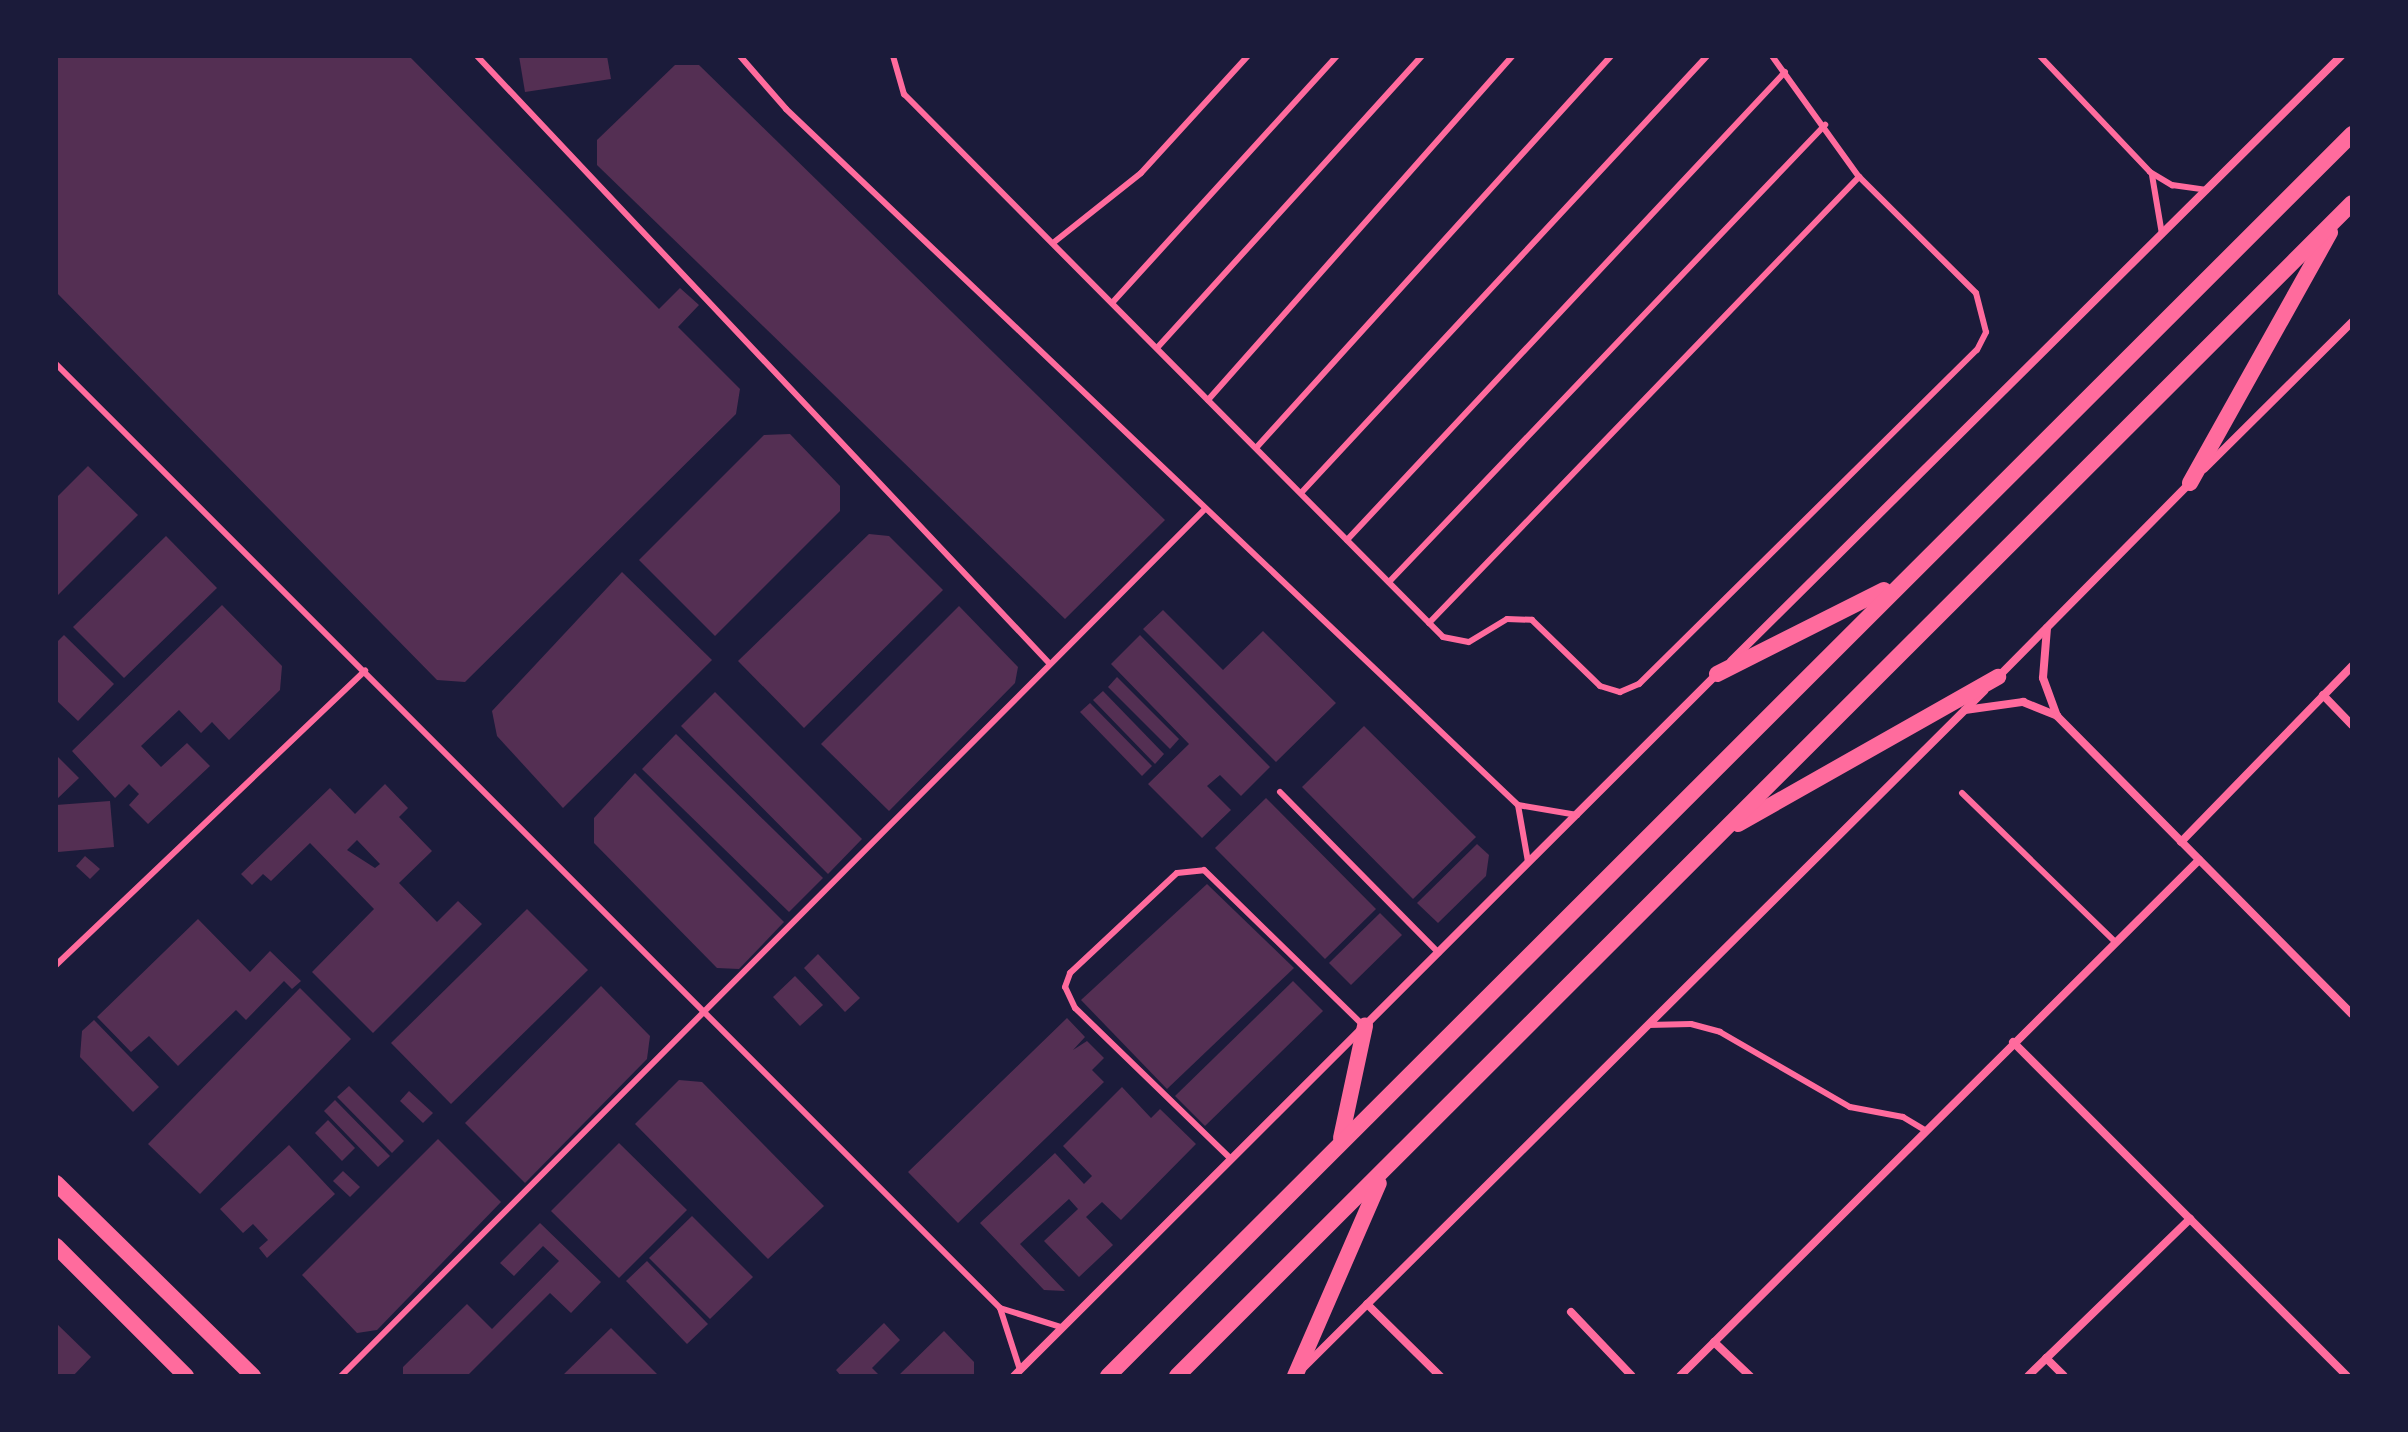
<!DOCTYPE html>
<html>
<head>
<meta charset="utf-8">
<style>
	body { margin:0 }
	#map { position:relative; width:2408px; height:1432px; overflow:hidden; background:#1b1b3a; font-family:Jost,sans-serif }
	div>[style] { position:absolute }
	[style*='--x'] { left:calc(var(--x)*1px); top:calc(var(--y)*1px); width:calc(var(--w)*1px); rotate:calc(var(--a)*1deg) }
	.building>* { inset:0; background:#542f53 }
	.service>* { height:6px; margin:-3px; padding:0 3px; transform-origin:3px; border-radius:3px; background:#ff6b9d }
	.minor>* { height:8px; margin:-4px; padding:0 4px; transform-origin:4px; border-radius:4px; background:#ff6b9d }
	.secondary>* { height:16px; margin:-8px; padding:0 8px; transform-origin:8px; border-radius:8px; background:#ff6b9d }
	span { translate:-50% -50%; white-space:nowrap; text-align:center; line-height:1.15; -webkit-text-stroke:6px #1b1b3a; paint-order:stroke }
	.frame { position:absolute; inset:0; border:58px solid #1b1b3a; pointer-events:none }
</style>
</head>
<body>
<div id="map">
	<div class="building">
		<div style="clip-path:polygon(56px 56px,409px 56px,659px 309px,680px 288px,699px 305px,678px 327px,740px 389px,736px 414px,465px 682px,437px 680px,56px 292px)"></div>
		<div style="clip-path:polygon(519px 56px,607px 56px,611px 79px,525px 92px)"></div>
		<div style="clip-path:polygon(675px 65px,699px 65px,1165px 520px,1065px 619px,597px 165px,597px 140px)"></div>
		<div style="clip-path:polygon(790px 434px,840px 486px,840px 511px,715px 636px,639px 560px,764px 435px)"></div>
		<div style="clip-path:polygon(88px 466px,138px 515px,56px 597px,56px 498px)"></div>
		<div style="clip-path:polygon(869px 534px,889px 536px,943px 590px,804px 728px,738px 661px)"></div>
		<div style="clip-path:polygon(166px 536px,217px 588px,124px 678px,73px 627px)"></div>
		<div style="clip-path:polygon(622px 572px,712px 660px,563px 808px,497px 736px,492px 711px)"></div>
		<div style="clip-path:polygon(222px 605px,282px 666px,280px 690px,229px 740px,212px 722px,201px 733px,179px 710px,141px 746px,161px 767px,187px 743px,210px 766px,148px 824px,129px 805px,139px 794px,129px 784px,115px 798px,72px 751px)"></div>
		<div style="clip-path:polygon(959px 606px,1018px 667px,1015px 683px,889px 811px,821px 744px)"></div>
		<div style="clip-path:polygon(1163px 610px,1223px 670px,1263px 631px,1336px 703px,1276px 762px,1143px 629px)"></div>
		<div style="clip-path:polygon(64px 635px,114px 684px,78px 721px,56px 700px,56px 643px)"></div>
		<div style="clip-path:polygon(1140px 635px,1270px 767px,1241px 796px,1220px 775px,1207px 786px,1231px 810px,1202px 838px,1148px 784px,1189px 744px,1111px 664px)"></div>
		<div style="clip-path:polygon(1117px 677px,1179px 739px,1170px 749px,1108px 687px)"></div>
		<div style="clip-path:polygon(1103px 691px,1164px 754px,1155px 764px,1093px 700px)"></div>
		<div style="clip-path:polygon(715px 692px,862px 839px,828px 874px,681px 726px)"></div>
		<div style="clip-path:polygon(1090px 703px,1152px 766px,1142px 776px,1080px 712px)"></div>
		<div style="clip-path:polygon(1364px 726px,1476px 837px,1413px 899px,1302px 787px)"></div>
		<div style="clip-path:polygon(676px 734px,823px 878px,789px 912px,642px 769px)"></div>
		<div style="clip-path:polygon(56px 755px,79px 778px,56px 800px)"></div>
		<div style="clip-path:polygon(635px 773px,784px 922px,739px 969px,717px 968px,594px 843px,594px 818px)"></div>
		<div style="clip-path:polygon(evenodd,385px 784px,408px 808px,399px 817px,432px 851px,399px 883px,437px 922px,458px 901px,482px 924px,373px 1033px,312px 972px,374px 909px,310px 843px,271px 881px,263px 874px,252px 885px,241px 874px,330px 788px,355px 814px,385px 784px,357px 840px,380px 864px,375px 868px,347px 850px,357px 840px)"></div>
		<div style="clip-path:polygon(1266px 798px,1376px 909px,1325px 959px,1215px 848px)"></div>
		<div style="clip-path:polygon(110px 801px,114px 847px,58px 852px,56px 805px)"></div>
		<div style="clip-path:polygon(1477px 844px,1489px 855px,1486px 876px,1438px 923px,1417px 903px)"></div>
		<div style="clip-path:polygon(85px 856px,100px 869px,90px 879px,76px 866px)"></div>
		<div style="clip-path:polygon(1207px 884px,1294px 968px,1167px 1089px,1081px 1000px)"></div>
		<div style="clip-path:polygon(527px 909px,588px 970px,451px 1104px,391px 1043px)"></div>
		<div style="clip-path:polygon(1380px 913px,1402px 935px,1351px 985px,1329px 963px)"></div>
		<div style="clip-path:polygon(198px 919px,250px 972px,270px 951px,301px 981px,292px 989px,284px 981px,246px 1020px,236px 1010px,178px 1066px,149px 1036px,131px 1052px,97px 1017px)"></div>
		<div style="clip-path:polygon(818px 954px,860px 998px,845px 1012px,804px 968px)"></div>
		<div style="clip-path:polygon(795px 976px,823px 1005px,800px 1026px,773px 997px)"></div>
		<div style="clip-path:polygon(1293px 981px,1323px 1011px,1205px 1126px,1175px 1096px)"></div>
		<div style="clip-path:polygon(601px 986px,650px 1036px,647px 1059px,525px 1183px,465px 1123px)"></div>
		<div style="clip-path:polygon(300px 988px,351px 1039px,200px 1194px,148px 1144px)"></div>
		<div style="clip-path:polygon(1067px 1018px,1085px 1037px,1073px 1050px,1087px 1041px,1104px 1058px,1092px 1070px,1104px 1082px,958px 1223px,908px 1172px)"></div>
		<div style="clip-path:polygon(94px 1020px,159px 1087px,133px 1112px,80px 1057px,82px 1031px)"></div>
		<div style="clip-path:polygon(679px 1080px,702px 1082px,824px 1206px,768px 1259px,635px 1124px)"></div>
		<div style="clip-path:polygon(349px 1086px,404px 1141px,392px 1153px,337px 1097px)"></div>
		<div style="clip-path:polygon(1122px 1087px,1151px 1118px,1160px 1109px,1196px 1144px,1121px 1220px,1102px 1202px,1086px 1217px,1113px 1245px,1079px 1277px,1044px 1241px,1078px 1209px,1069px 1199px,1020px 1244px,1065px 1291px,1044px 1290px,980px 1223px,1055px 1153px,1084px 1184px,1092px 1176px,1063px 1146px)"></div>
		<div style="clip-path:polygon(409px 1091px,433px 1113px,423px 1123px,400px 1101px)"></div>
		<div style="clip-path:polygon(335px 1100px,390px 1156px,378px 1167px,324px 1111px)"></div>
		<div style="clip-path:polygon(328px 1120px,355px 1148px,342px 1161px,315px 1133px)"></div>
		<div style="clip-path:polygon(438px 1139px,501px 1202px,377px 1330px,357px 1333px,302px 1275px)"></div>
		<div style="clip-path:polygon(619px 1143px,687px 1210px,619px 1278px,551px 1211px)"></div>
		<div style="clip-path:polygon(289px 1145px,335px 1194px,267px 1258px,259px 1248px,268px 1240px,253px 1224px,243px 1233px,220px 1209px)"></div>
		<div style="clip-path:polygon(343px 1171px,360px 1187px,350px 1197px,333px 1181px)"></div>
		<div style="clip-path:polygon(692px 1216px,753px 1277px,710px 1319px,649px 1258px)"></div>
		<div style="clip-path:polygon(540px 1223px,601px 1282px,571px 1313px,550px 1293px,467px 1376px,403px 1376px,403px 1367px,467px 1304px,492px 1329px,559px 1261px,543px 1246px,514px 1276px,500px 1263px)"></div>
		<div style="clip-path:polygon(647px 1261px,708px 1324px,687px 1344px,626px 1281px)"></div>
		<div style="clip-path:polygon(56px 1323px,91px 1357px,73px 1376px,56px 1376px)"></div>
		<div style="clip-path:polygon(884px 1323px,900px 1340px,872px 1368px,880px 1376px,841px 1376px,836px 1370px)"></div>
		<div style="clip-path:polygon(611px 1328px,659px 1376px,562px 1376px)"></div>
		<div style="clip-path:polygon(944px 1331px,974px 1362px,974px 1376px,898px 1376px)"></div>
	</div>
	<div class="service">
		<div style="--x:477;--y:56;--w:835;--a:46.7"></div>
		<div style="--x:740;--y:56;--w:70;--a:49"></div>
		<div style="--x:786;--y:109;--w:1010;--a:43.56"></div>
		<div style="--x:1518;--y:805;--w:58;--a:80"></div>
		<div style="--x:893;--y:56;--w:40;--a:74"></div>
		<div style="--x:904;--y:94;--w:765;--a:45.21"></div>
		<div style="--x:1443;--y:637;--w:26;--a:11"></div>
		<div style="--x:1469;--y:642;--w:44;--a:-31.2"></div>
		<div style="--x:1507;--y:619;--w:25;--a:2"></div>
		<div style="--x:1532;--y:620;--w:95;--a:44.1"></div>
		<div style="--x:1600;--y:686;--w:21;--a:17"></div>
		<div style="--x:1620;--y:692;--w:21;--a:-23"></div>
		<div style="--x:1639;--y:684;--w:475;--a:-44.7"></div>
		<div style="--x:1977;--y:350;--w:20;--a:-63"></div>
		<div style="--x:1986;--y:332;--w:40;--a:-104.4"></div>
		<div style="--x:1976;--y:293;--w:165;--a:-135.2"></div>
		<div style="--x:1859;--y:177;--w:149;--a:-125.7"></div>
		<div style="--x:2040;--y:56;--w:160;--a:46.5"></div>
		<div style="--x:2150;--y:172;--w:26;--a:31"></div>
		<div style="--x:2172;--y:185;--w:35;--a:8"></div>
		<div style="--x:2152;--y:175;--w:60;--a:80.4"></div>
		<div style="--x:1053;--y:243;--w:112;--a:-38.5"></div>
		<div style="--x:1141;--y:173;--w:159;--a:-47.6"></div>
		<div style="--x:1112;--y:303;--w:334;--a:-47.7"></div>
		<div style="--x:1157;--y:348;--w:394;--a:-47.8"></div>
		<div style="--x:56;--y:364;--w:1335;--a:45"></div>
		<div style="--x:1000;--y:1308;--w:65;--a:72.1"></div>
		<div style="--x:1208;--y:400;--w:459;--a:-48.5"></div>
		<div style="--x:1256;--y:448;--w:529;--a:-47.84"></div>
		<div style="--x:1301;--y:493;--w:596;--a:-47.11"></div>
		<div style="--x:1347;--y:540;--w:641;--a:-46.9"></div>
		<div style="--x:1389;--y:582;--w:632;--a:-46.35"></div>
		<div style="--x:1429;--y:623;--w:620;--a:-46.05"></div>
		<div style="--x:1280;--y:792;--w:226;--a:45.4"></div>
		<div style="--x:1962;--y:793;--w:214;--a:44.2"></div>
		<div style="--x:1518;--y:805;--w:60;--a:9.6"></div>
		<div style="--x:56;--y:965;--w:427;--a:-43.6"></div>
		<div style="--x:1648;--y:1025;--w:43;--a:-1.3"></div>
		<div style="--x:1691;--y:1024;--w:30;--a:15"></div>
		<div style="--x:1720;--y:1032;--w:150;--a:30"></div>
		<div style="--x:1850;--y:1107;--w:54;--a:10.7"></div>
		<div style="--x:1903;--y:1117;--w:26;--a:31"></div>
		<div style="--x:1231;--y:1159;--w:217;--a:-135.9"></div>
		<div style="--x:1075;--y:1008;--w:23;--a:-115"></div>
		<div style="--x:1065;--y:987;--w:15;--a:-70"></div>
		<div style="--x:1070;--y:973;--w:146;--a:-43.1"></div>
		<div style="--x:1177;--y:873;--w:27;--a:-6"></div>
		<div style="--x:1204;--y:870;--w:221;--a:44.3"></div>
		<div style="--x:1000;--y:1308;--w:64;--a:17.3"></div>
		<div style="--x:341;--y:1376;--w:1223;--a:-45.1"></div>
	</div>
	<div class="minor">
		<div style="--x:2204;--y:469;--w:209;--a:-44.8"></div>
		<div style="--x:2047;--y:628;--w:50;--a:94.6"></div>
		<div style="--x:2043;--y:678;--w:40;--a:69.8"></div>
		<div style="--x:1731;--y:661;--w:859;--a:-44.76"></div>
		<div style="--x:1996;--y:679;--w:279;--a:-45.3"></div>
		<div style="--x:2323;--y:695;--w:42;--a:46"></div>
		<div style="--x:1965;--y:710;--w:59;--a:-7.9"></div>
		<div style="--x:2023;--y:702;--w:37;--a:22"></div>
		<div style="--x:2057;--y:716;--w:419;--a:45.3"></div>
		<div style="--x:2181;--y:842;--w:245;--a:-45.8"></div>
		<div style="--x:2013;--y:1042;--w:472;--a:45"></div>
		<div style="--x:1367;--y:1304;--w:103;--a:44.6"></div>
		<div style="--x:1571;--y:1312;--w:88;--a:46.4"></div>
		<div style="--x:1714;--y:1342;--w:50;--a:43.4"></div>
		<div style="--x:2046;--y:1358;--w:25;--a:45"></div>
		<div style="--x:1304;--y:1367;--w:959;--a:-44.83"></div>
		<div style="--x:1014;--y:1376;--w:995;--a:-44.96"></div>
		<div style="--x:1680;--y:1376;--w:732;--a:-44.83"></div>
		<div style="--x:2028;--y:1376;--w:226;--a:-44.1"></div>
	</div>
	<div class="secondary">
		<div style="--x:2190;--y:483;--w:287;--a:-60.8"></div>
		<div style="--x:1717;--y:674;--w:187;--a:-26.7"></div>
		<div style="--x:1738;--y:824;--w:299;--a:-29.5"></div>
		<div style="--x:1341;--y:1138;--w:115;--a:-77.9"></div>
		<div style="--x:56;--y:1183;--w:276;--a:44.4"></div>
		<div style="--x:56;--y:1246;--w:184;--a:45"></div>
		<div style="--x:1108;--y:1376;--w:1758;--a:-44.95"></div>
		<div style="--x:1177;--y:1376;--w:1660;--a:-44.95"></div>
		<div style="--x:1295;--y:1376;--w:210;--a:-66.5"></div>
	</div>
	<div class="frame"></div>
</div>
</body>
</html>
